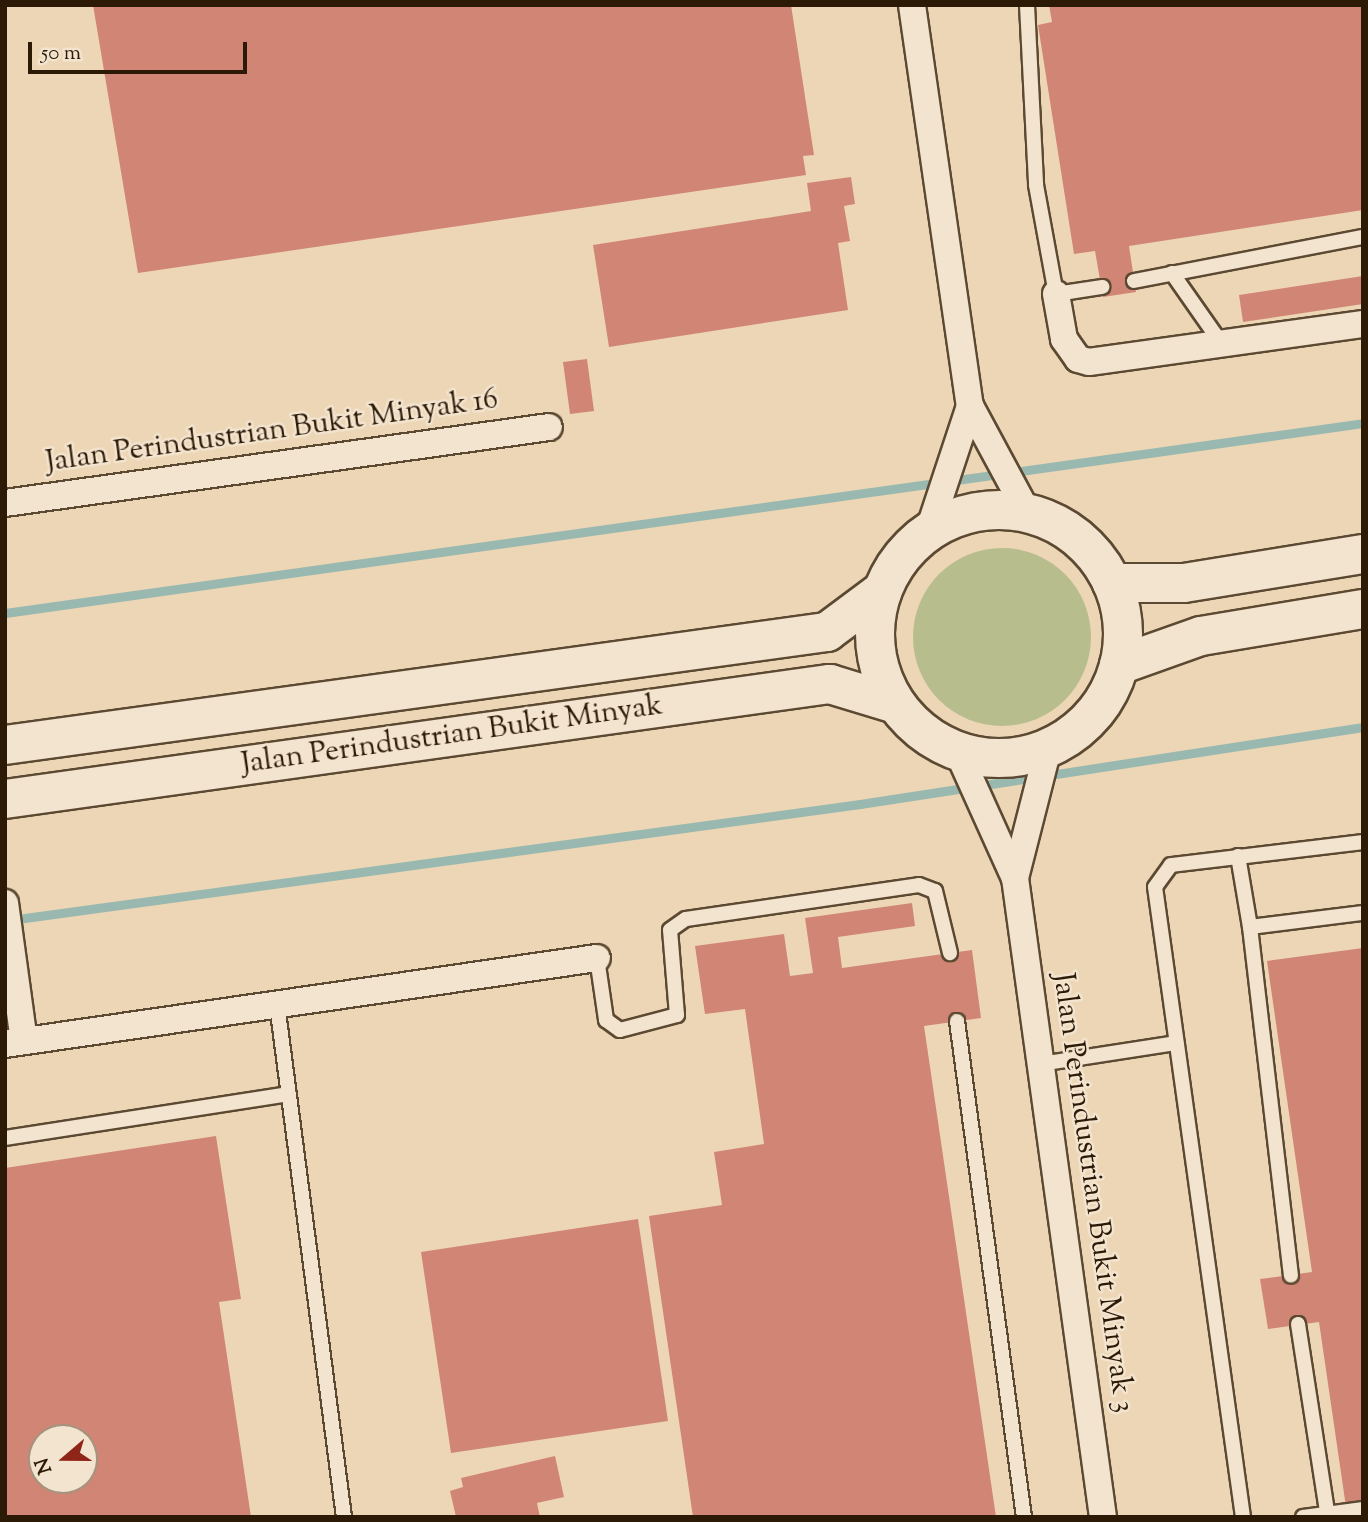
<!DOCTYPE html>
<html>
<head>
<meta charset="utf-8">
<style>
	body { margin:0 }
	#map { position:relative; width:1368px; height:1522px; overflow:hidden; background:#ecd6b5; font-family:"Sorts Mill Goudy",serif }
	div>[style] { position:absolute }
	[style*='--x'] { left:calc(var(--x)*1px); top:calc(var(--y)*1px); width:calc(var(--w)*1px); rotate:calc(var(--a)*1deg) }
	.green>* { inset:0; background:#b8bd8d }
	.round { border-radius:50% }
	.stream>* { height:9px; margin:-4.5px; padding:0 4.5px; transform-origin:4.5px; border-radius:4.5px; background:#99b9b0 }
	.building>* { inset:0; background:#d18675 }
	.roads { filter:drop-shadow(2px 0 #5c4932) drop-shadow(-2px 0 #5c4932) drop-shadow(0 2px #5c4932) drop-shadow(0 -2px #5c4932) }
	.lane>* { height:14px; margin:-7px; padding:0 7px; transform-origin:7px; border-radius:7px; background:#f3e4cf }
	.street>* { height:26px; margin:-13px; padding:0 13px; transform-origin:13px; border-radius:13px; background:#f3e4cf }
	.secondary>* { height:38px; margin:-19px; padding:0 19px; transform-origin:19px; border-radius:19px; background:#f3e4cf }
	.secondary>.ring { margin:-19px; padding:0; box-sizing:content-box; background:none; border:38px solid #f3e4cf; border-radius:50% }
	span { translate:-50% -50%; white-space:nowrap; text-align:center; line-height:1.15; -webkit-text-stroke:5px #f3e4cf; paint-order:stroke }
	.street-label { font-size:30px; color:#2c1a06 }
	.frame { position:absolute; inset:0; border:7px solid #2c1a06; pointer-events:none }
	.north { position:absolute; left:28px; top:1424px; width:70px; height:70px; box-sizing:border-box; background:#f3e4cf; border:2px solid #a3937f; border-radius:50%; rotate:250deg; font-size:19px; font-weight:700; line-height:28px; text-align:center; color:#2c1a06 }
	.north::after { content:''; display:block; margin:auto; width:24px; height:32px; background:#8f2418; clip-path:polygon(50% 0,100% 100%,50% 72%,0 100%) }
	.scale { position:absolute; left:28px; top:42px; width:219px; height:32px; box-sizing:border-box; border:4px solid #2c1a06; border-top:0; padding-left:9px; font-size:21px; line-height:24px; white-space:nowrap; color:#2c1a06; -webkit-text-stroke:5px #f3e4cf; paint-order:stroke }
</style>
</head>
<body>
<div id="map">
	<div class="green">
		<div class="round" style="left:913px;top:548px;width:178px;height:178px"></div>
	</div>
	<div class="stream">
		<div style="--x:5;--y:613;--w:1371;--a:-7.96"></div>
		<div style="--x:10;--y:920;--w:858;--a:-7.77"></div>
		<div style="--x:860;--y:804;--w:509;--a:-8.7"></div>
	</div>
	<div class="building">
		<div style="clip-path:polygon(93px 5px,791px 5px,814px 155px,803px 156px,806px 175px,138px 273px)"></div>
		<div style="clip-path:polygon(1049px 5px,1363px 5px,1363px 210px,1129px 246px,1136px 292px,1103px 297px,1095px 251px,1074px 254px,1038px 25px,1052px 22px)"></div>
		<div style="clip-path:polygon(851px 177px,855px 204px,844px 206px,850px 241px,838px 243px,848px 310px,609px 347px,593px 245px,811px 211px,807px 183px)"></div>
		<div style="clip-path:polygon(1363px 276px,1363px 304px,1243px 322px,1239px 295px)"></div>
		<div style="clip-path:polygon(587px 359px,594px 411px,570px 414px,563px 362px)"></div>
		<div style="clip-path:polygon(912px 903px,915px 926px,838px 937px,842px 968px,972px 950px,981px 1018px,924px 1026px,996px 1517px,693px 1517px,649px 1216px,722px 1205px,714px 1152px,764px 1144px,745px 1009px,705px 1014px,695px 946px,784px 934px,790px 976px,813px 973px,805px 918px)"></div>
		<div style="clip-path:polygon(1363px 948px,1363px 1505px,1346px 1507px,1319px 1322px,1268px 1329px,1260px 1279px,1312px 1272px,1267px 961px)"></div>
		<div style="clip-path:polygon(evenodd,216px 1136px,241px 1299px,219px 1302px,251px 1517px,5px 1517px,5px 1168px,216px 1136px,42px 1438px,84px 1438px,84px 1480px,42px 1480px,42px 1438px)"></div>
		<div style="clip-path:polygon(638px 1219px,668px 1421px,451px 1453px,421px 1252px)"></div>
		<div style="clip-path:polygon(555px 1456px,564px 1497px,537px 1503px,540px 1517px,456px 1517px,450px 1491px,463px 1487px,461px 1478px)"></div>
	</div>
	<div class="roads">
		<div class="lane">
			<div style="--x:1027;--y:5;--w:180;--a:87.1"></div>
			<div style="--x:1036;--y:185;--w:111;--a:79.6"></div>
			<div style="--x:1056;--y:294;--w:47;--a:-8.7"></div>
			<div style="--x:1172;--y:273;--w:85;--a:55"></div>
			<div style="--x:1134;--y:281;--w:233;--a:-10.9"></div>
			<div style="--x:1238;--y:856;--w:72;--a:80.4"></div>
			<div style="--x:1250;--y:927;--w:114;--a:-7.1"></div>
			<div style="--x:1250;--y:927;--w:351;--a:83.3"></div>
			<div style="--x:597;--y:958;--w:63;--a:81.7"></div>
			<div style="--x:606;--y:1020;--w:17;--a:36"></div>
			<div style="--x:620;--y:1030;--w:59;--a:-14.7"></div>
			<div style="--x:677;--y:1015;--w:85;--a:-94.7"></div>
			<div style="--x:670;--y:930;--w:19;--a:-35"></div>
			<div style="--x:686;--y:919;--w:235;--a:-8.3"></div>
			<div style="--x:919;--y:885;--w:17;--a:21"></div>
			<div style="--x:935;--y:891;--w:64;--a:76.4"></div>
			<div style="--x:277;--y:1004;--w:517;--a:82.56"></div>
			<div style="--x:957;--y:1021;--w:501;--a:82.31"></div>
			<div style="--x:1040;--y:1064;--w:138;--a:-8.8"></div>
			<div style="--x:5;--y:1138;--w:287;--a:-8.8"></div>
			<div style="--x:1298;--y:1324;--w:190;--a:81.2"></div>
			<div style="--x:1243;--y:1517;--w:636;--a:-97.95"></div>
			<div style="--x:1155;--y:887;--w:27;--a:-54"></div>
			<div style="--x:1171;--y:865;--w:193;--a:-6.8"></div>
			<div style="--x:1303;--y:1517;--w:61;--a:-7.6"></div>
		</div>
		<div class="street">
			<div style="--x:912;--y:5;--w:405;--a:81.8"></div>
			<div style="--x:970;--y:406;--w:120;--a:61.7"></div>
			<div style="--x:1056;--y:294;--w:46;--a:79.9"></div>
			<div style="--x:1064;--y:339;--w:24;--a:55"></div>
			<div style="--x:1078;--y:359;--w:11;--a:15"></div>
			<div style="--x:1089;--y:362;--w:277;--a:-7.9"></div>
			<div style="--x:5;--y:503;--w:549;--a:-7.95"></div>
			<div style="--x:929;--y:530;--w:131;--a:-71.7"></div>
			<div style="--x:958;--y:752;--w:138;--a:65.7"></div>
			<div style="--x:1015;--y:878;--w:645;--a:82.16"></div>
			<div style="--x:1015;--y:878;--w:133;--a:-75.7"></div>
			<div style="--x:5;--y:903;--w:139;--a:82.2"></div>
			<div style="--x:5;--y:1044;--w:598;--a:-8.27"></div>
		</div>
		<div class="secondary">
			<div class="ring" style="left:875px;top:510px;width:210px;height:210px"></div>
			<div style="--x:1112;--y:583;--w:72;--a:0"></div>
			<div style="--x:1184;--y:583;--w:181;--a:-9.2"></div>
			<div style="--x:1119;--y:665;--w:87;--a:-19.5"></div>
			<div style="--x:1201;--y:636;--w:164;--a:-9.5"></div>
			<div style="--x:5;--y:745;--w:830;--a:-7.83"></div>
			<div style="--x:827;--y:632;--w:69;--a:-36.7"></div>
			<div style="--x:5;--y:799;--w:833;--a:-7.94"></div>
			<div style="--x:830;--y:684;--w:69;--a:16.9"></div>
		</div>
	</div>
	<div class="street-label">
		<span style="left:272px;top:432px;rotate:-8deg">Jalan Perindustrian Bukit Minyak 16</span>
		<span style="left:452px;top:736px;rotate:-8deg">Jalan Perindustrian Bukit Minyak</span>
		<span style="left:1092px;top:1193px;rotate:82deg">Jalan Perindustrian Bukit Minyak 3</span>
	</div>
	<div class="frame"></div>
	<div class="north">N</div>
	<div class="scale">50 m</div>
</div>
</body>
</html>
